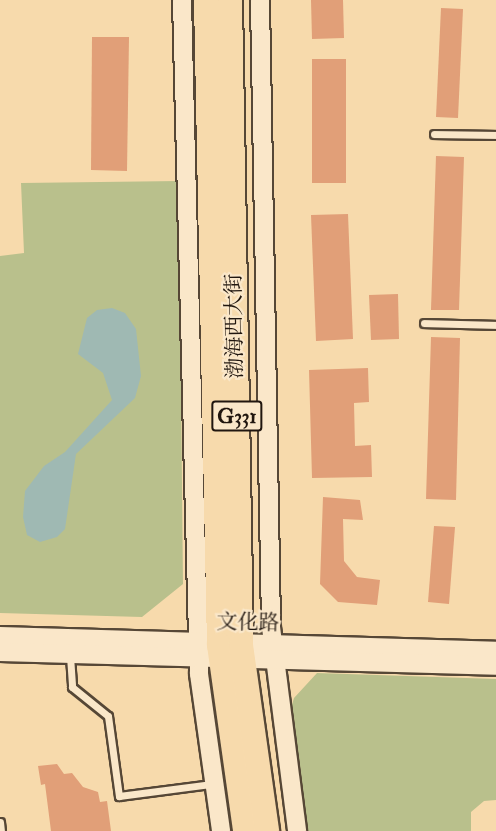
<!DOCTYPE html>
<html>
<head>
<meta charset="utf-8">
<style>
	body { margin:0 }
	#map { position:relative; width:496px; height:831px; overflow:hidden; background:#f7daac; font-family:"IM FELL Double Pica","Noto Serif SC",serif }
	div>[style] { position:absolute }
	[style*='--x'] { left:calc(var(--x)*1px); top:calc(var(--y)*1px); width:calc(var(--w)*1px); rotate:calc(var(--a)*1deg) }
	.green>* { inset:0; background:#b9c08c }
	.water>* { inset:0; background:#9fb9b3 }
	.building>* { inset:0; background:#e19f78 }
	.roads { filter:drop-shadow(2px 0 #564736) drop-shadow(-2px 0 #564736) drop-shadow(0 2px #564736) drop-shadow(0 -2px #564736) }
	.lane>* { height:7px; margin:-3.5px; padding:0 3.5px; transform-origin:3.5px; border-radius:3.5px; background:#fae7c9 }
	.secondary>* { height:18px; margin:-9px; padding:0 9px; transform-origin:9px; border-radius:9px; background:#fae7c9 }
	.highway>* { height:24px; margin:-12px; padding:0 12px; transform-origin:12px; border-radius:12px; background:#f7daac }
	span { translate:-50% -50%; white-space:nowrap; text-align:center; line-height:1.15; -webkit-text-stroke:4.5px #fae7c9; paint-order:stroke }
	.shield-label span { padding:2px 4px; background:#fae7c9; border:2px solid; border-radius:4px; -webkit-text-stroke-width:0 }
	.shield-label { font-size:20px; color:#20160f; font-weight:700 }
	.street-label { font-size:21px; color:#20160f }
</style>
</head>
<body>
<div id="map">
	<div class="green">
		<div style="clip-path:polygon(179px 181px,183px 584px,142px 617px,0 613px,0 256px,24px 253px,21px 183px)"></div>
		<div style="clip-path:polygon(317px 673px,496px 679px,496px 800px,484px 801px,471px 812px,471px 831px,301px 831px,290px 711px,294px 698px)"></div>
	</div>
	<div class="water">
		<div style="clip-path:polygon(112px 308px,125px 313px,136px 329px,141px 376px,135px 398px,76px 454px,65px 529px,57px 537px,40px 542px,27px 535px,23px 517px,25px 491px,44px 466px,65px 452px,112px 400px,103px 373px,78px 354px,87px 318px,97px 310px)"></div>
	</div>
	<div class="building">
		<div style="clip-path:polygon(311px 0,343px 0,344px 38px,312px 39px)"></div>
		<div style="clip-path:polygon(441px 8px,463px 9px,458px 118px,436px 117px)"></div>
		<div style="clip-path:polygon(92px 37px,129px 37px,127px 171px,91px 170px)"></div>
		<div style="clip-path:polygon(312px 59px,346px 59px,346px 183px,312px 183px)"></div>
		<div style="clip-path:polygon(436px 156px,464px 157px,459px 310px,431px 310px)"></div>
		<div style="clip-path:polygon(348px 214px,353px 339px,316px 341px,311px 215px)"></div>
		<div style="clip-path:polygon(398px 294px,399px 339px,371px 340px,369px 295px)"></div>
		<div style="clip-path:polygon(431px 337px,460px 338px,456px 500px,426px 499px)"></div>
		<div style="clip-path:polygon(368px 368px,369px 402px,354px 403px,355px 446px,371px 445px,372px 477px,312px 478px,309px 370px)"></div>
		<div style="clip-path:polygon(323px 497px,360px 500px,363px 520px,343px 519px,344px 561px,357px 577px,380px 580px,377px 605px,338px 602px,320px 584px)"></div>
		<div style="clip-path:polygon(434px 526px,455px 527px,449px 604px,428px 602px)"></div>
		<div style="clip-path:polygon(57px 764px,64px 774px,72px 773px,83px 787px,98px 792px,100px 802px,107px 801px,111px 831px,51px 831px,45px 784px,41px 785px,38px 766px)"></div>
	</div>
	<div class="roads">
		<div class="lane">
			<div style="--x:434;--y:134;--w:62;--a:0.9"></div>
			<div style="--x:424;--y:323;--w:72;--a:1.6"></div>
			<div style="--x:70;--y:656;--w:31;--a:86"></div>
			<div style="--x:72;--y:687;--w:46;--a:38.9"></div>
			<div style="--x:108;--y:716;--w:81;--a:82.2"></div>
			<div style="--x:119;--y:796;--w:94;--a:-7.4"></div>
			<div style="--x:0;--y:822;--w:9;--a:84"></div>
		</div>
		<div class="secondary">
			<div style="--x:182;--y:0;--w:674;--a:88.56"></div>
			<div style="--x:199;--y:674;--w:159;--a:82"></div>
			<div style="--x:260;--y:0;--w:627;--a:88.99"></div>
			<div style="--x:271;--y:627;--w:206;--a:82.7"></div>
			<div style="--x:0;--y:636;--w:496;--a:1.7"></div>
			<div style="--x:0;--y:652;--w:496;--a:1.6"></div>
		</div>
		<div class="highway">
			<div style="--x:206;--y:0;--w:645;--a:88.85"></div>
			<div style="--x:219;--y:645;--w:188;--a:82"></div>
			<div style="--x:230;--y:0;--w:645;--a:89.02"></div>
			<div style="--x:241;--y:645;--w:188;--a:82"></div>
		</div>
	</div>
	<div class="shield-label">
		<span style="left:237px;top:416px">G331</span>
	</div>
	<div class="street-label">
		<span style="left:235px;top:326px;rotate:-91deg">渤海西大街</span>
		<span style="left:248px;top:623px;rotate:1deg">文化路</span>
	</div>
</div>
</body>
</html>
